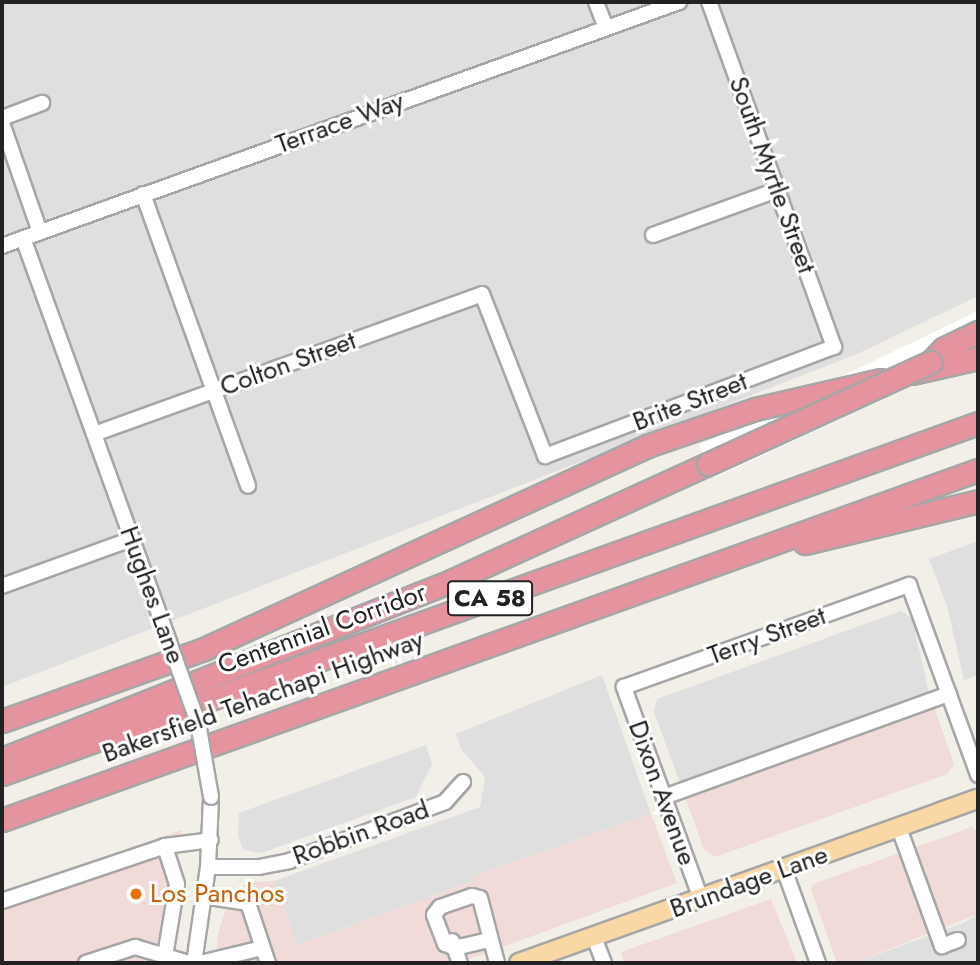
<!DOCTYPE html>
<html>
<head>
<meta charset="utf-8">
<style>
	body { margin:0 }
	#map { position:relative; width:980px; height:965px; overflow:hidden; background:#f2efe9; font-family:Jost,sans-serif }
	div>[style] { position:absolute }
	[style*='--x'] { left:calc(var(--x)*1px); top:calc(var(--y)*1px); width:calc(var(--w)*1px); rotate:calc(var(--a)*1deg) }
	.residential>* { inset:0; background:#e0dfdf }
	.commercial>* { inset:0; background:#f1dbd9 }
	.pier>* { inset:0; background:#fff }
	.roads { filter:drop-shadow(2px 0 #a6a6a6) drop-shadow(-2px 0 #a6a6a6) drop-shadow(0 2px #a6a6a6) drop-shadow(0 -2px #a6a6a6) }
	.minor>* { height:14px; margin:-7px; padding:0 7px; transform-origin:7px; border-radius:7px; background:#fff }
	.major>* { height:18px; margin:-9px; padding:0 9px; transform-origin:9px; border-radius:9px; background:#fad8a5 }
	.highway>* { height:21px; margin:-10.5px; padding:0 10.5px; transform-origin:10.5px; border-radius:10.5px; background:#e693a0 }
	.bridges { filter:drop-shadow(2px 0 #a6a6a6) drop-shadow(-2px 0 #a6a6a6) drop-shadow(0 2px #a6a6a6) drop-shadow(0 -2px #a6a6a6) }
	.minor-bridge>* { height:14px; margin:-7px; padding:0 7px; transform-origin:7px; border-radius:7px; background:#fff }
	.highway-bridge>* { height:21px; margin:-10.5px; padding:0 10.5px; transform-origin:10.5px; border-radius:10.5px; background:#e693a0 }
	.dots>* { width:19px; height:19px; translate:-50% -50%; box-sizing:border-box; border:4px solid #fff; border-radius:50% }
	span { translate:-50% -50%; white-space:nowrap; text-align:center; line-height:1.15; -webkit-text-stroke:6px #fff; paint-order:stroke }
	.shield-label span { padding:2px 5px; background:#fff; border:2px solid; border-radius:5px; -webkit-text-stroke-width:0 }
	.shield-label { font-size:24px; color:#222; font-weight:700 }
	.street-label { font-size:26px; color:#222 }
	.food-label { font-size:26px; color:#c56008 }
	.left { translate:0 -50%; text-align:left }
	.frame { position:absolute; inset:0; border:4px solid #222; pointer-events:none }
</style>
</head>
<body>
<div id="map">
	<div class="residential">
		<div style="clip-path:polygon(2px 2px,978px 2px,978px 296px,857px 354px,2px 687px)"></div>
		<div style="clip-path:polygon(978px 541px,978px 675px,964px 680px,947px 606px,929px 559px)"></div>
		<div style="clip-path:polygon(901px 611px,912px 618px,929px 693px,680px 783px,654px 712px,657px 699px)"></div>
		<div style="clip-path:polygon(602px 675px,651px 814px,473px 876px,474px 881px,297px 945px,274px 881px,480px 807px,485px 777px,461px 749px,456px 734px)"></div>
		<div style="clip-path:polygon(426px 745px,432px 764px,416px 797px,261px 853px,243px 850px,238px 836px,239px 813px)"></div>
		<div style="clip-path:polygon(978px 914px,978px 963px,855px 963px,963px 923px)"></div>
	</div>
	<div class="commercial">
		<div style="clip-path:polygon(933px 704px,954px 764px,947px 774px,715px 857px,704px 850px,684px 794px)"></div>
		<div style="clip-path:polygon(651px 814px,677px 883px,459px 963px,218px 963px,217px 938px,231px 890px,255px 882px,274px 881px,297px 945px,474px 881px,473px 876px)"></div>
		<div style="clip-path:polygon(972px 827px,978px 833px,978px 914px,855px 963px,837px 963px,811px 889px,813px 884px)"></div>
		<div style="clip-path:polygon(181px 830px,164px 963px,2px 963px,2px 894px)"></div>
		<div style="clip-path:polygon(771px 899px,797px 963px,624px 963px,621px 952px)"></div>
	</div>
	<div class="pier">
		<div style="clip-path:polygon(978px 311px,978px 355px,714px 478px,699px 445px)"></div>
	</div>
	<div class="roads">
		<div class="minor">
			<div style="--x:596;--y:2;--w:28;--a:69"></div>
			<div style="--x:2;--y:118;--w:43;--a:-20.6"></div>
			<div style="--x:2;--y:123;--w:115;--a:70.8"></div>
			<div style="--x:143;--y:194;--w:310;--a:70.2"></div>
			<div style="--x:653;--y:235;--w:132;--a:-19.9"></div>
			<div style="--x:23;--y:238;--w:430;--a:70.1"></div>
			<div style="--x:2;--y:246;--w:720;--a:-19.82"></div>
			<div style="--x:94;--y:434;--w:412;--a:-19.8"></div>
			<div style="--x:482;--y:294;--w:174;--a:68.7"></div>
			<div style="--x:545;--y:456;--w:309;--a:-20.7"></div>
			<div style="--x:834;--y:347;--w:367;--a:-109.9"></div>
			<div style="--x:2;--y:586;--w:138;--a:-19.9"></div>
			<div style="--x:664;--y:797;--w:303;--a:-19.9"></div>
			<div style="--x:899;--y:828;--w:126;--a:70"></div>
			<div style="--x:942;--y:946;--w:17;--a:-21"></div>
			<div style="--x:208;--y:867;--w:51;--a:0"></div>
			<div style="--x:259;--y:867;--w:31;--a:-11"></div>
			<div style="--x:289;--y:861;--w:167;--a:-20.7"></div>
			<div style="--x:445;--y:802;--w:27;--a:-48"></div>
			<div style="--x:784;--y:869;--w:100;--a:70.1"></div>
			<div style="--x:203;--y:896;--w:46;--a:8.8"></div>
			<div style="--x:248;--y:903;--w:63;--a:71.6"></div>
			<div style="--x:701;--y:899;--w:226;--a:-110"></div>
			<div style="--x:624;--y:687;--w:303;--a:-19.7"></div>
			<div style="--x:909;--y:585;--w:202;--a:70"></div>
			<div style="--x:2;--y:901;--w:172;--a:-18.6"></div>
			<div style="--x:594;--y:937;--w:28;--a:69"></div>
			<div style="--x:489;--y:940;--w:35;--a:167"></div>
			<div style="--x:455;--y:948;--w:11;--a:-158"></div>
			<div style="--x:445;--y:944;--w:31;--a:-111"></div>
			<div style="--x:434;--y:915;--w:10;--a:-53"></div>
			<div style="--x:440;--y:907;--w:34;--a:-19"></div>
			<div style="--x:472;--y:896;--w:8;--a:14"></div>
			<div style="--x:480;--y:898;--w:67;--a:75.3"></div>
			<div style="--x:452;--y:941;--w:23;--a:70"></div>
			<div style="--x:165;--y:956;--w:73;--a:-80.5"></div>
			<div style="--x:177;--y:884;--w:40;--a:-108"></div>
			<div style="--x:165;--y:846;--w:46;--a:-7.4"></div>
			<div style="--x:86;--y:963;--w:52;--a:-18.1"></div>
			<div style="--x:135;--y:947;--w:56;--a:16.5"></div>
			<div style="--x:194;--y:963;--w:97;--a:-81.7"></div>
			<div style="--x:208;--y:867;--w:70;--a:-87.5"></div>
			<div style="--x:200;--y:963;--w:64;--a:-13.6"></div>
		</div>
		<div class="major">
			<div style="--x:519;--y:963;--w:487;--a:-19.7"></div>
		</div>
		<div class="highway">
			<div style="--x:931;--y:362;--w:18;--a:-47"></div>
			<div style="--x:943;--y:349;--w:39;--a:-26"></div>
			<div style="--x:912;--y:373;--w:68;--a:-12.8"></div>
			<div style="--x:805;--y:543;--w:178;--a:-13.6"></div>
			<div style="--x:2;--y:721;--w:214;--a:-19.6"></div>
			<div style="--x:204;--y:649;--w:487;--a:-24.6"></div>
			<div style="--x:647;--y:446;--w:114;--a:-18.9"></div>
			<div style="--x:755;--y:409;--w:129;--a:-13"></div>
			<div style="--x:2;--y:759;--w:483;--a:-21.6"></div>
			<div style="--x:451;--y:581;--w:282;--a:-24.5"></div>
			<div style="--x:2;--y:774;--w:1037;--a:-19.78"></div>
			<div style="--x:2;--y:820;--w:1037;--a:-19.73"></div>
		</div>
	</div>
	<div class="bridges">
		<div class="minor-bridge">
			<div style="--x:169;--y:642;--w:86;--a:70.3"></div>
			<div style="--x:198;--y:723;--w:75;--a:80"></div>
		</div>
		<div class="highway-bridge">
			<div style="--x:708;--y:464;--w:245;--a:-24.6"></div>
		</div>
	</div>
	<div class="dots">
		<div style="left:136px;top:894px;background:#e8710a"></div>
	</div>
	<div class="shield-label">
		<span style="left:490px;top:598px">CA 58</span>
	</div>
	<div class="street-label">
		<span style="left:340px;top:123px;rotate:-20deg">Terrace Way</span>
		<span style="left:772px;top:175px;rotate:70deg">South Myrtle Street</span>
		<span style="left:288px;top:364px;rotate:-20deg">Colton Street</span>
		<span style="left:690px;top:402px;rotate:-21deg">Brite Street</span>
		<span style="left:152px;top:595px;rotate:70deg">Hughes Lane</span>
		<span style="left:322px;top:629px;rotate:-20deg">Centennial Corridor</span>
		<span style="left:767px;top:636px;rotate:-20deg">Terry Street</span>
		<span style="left:263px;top:697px;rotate:-20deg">Bakersfield Tehachapi Highway</span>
		<span style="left:662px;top:793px;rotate:70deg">Dixon Avenue</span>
		<span style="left:361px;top:833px;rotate:-20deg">Robbin Road</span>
		<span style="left:749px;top:882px;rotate:-20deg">Brundage Lane</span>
	</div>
	<div class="food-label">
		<span class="left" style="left:150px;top:894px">Los Panchos</span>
	</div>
	<div class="frame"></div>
</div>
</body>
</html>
